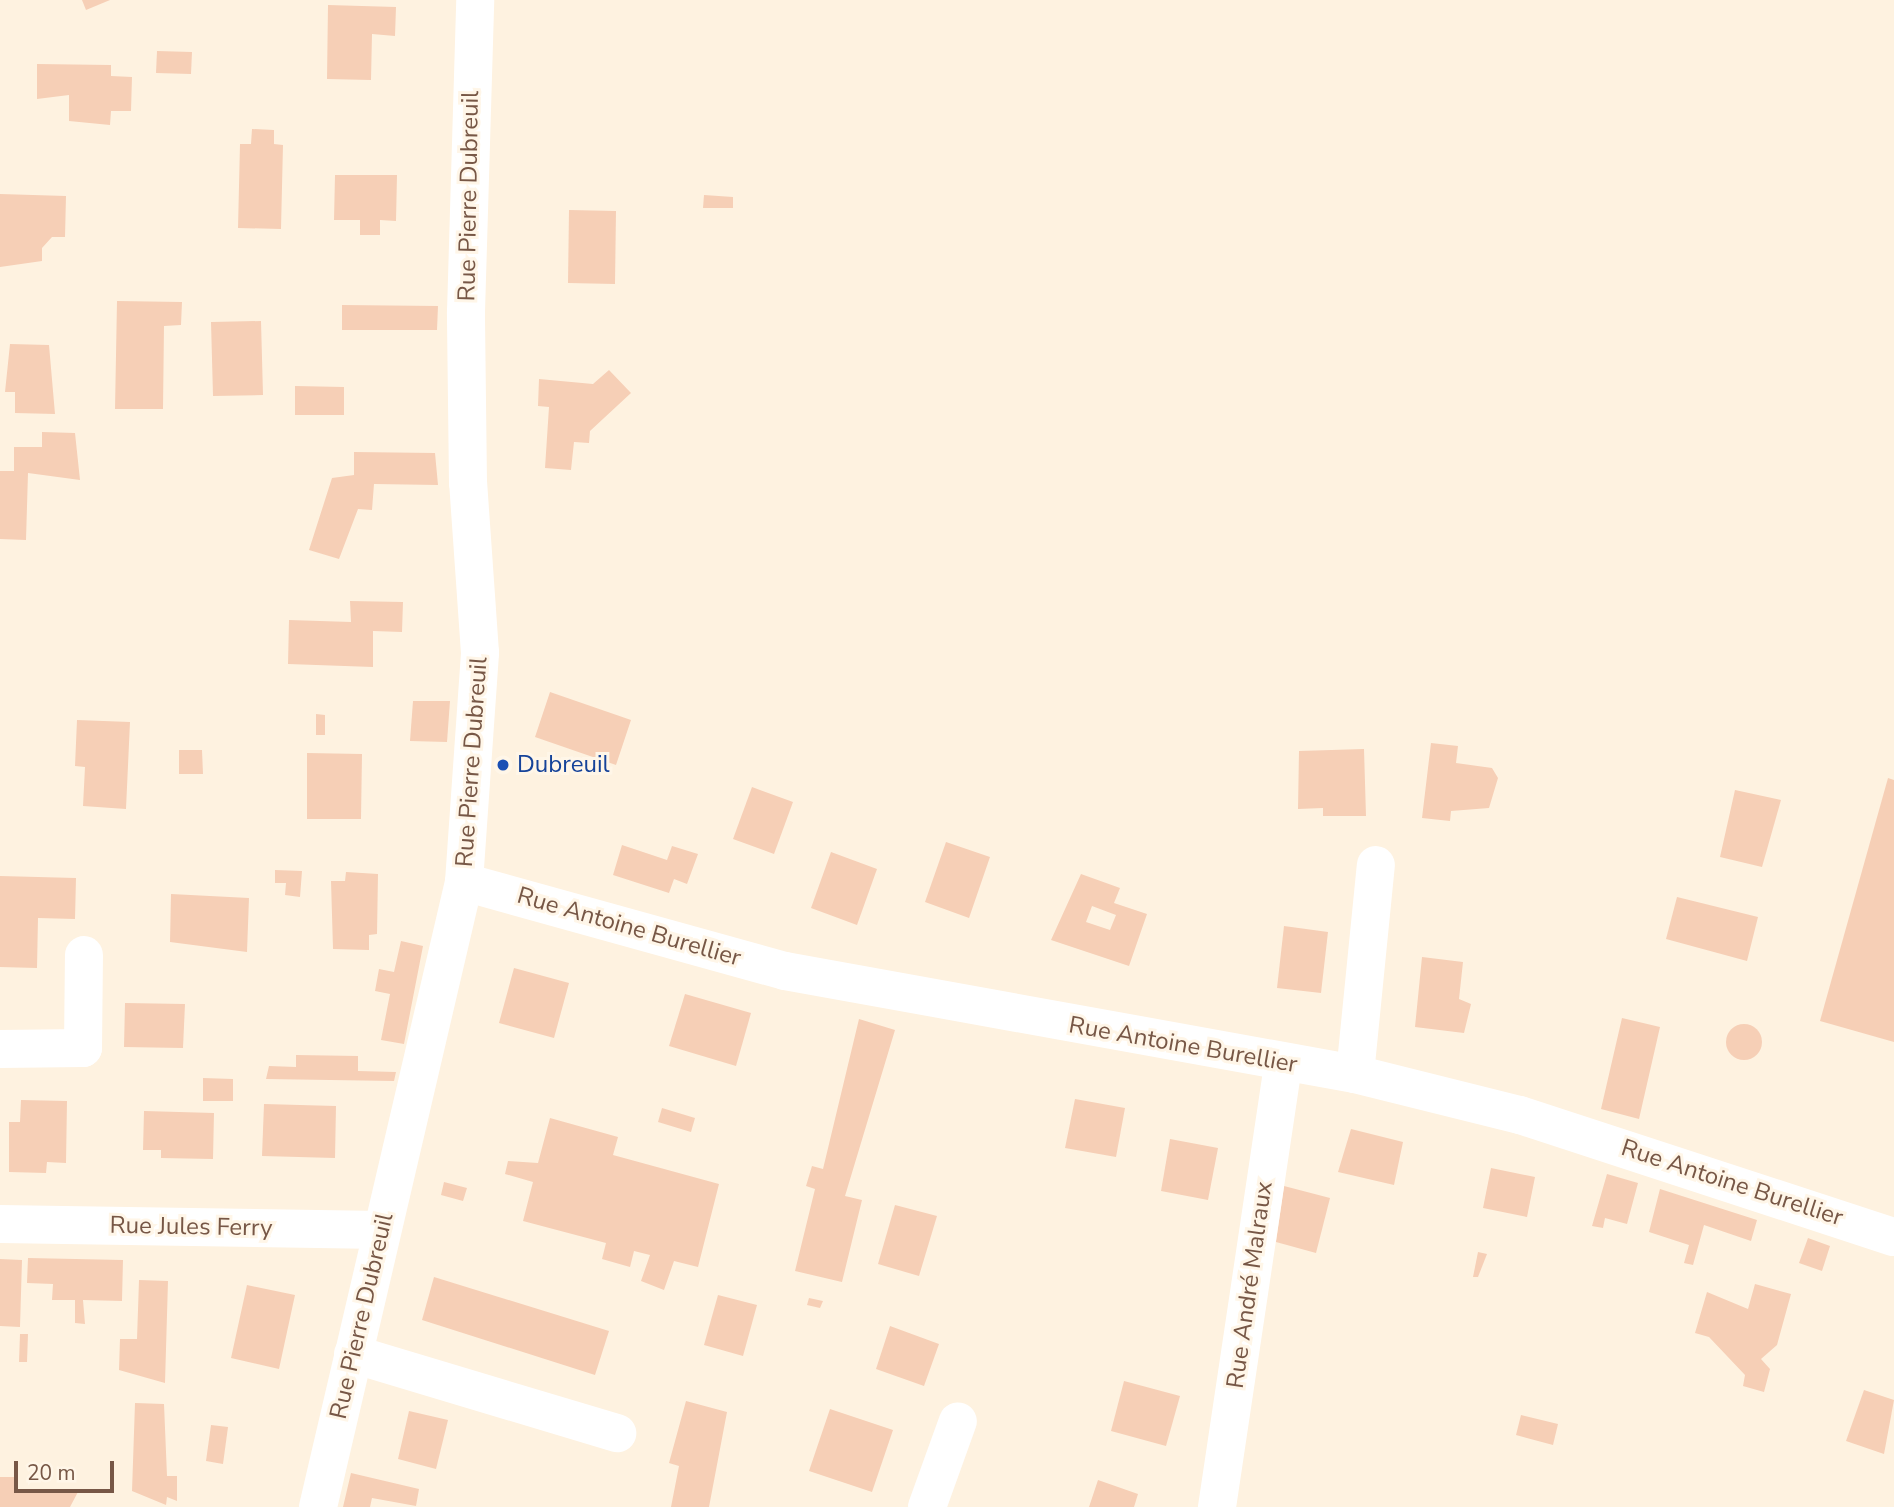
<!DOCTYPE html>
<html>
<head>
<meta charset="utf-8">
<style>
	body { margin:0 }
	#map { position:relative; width:1894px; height:1507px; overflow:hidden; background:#fef2e0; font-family:"Nunito Sans",sans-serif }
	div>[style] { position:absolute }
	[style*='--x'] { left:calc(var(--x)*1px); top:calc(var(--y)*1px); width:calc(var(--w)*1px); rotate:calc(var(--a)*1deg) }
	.building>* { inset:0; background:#f6cfb6 }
	.round { border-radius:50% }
	.street>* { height:38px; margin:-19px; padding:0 19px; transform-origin:19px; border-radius:19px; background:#fff }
	.secondary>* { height:38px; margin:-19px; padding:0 19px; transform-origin:19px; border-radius:19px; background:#fff }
	.dots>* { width:19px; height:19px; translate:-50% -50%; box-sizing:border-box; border:4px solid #fff6e8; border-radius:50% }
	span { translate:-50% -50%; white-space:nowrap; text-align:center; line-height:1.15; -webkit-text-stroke:6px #fff6e8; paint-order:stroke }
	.street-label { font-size:24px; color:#775746 }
	.transit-label { font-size:24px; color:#164399 }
	.left { translate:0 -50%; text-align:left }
	.scale { position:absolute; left:14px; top:1461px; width:100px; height:32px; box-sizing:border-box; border:4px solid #775746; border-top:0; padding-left:9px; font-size:21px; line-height:24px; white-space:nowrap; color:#775746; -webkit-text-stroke:5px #fff6e8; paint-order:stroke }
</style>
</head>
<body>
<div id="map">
	<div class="building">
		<div style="clip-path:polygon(82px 0,110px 0,86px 10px)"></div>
		<div style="clip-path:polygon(328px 5px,396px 7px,395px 36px,372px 34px,371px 80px,327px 79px)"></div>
		<div style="clip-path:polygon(157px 51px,192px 52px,191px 74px,156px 73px)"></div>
		<div style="clip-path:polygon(37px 64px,111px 65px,111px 76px,132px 77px,131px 111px,111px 111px,110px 125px,69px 121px,69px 95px,37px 99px)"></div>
		<div style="clip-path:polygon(252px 129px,274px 130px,274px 144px,283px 145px,281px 229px,238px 228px,240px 144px,251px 144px)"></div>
		<div style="clip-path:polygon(335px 175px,397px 175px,396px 221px,380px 220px,380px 235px,360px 235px,360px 220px,334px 220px)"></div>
		<div style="clip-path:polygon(0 194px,66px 196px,65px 237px,52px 237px,42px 248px,42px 261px,0 267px)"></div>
		<div style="clip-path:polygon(704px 195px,733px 197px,733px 208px,703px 208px)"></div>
		<div style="clip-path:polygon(569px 210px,616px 211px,615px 284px,568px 283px)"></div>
		<div style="clip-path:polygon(117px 301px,182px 302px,181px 325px,164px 326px,163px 409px,115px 409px)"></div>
		<div style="clip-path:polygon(342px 305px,438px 306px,437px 330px,342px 330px)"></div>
		<div style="clip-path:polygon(261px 321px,263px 395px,213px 396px,211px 322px)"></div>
		<div style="clip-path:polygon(10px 344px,49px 345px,55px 414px,15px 413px,15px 392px,5px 392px)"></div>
		<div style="clip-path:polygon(609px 370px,631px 393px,590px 431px,589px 443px,574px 442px,571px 470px,545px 468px,549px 407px,538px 406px,539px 379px,593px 384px)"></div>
		<div style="clip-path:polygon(295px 386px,344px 387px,344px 415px,295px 415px)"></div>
		<div style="clip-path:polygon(42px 432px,75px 433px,80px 480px,28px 473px,26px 540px,0 539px,0 471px,14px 471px,14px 447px,42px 447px)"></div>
		<div style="clip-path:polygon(354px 452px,435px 453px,438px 485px,374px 484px,372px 510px,358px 509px,339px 559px,309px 550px,332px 478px,354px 475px)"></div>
		<div style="clip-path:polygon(350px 601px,403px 602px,402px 632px,373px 631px,373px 667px,288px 664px,289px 620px,351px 622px)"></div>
		<div style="clip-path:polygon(550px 692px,631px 720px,616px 765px,535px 737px)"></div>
		<div style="clip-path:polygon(413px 701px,450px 701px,447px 742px,410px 741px)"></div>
		<div style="clip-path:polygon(316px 714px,325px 715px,325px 735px,316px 735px)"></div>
		<div style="clip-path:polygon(77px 720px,130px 722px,126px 809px,83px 806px,85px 767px,75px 766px)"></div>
		<div style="clip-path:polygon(1431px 743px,1458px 746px,1456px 763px,1492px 768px,1498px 778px,1489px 808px,1451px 811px,1450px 821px,1422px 818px)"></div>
		<div style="clip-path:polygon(1364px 749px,1366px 816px,1323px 816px,1323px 808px,1298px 809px,1299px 751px)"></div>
		<div style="clip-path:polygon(179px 750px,202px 750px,203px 774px,179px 774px)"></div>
		<div style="clip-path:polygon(307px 753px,362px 754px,361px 819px,307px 819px)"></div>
		<div style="clip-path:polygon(1888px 778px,1894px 780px,1894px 1042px,1820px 1021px)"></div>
		<div style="clip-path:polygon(752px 787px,793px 802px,774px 854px,733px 839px)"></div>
		<div style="clip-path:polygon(1735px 790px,1781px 800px,1762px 867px,1720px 857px)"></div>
		<div style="clip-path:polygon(946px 842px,990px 857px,969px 918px,925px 902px)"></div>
		<div style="clip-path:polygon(622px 845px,667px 860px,672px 846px,698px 854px,687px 884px,674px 879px,669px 893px,613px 875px)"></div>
		<div style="clip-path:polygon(831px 852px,877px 869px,857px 925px,811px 908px)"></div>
		<div style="clip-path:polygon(275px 870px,302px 871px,300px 897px,285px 895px,286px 883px,275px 883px)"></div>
		<div style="clip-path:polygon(346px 872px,378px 874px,377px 934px,369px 935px,369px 950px,333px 949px,331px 881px,345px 881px)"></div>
		<div style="clip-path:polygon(evenodd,1081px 874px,1120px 888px,1114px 903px,1147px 914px,1129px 966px,1051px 940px,1081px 874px,1092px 906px,1116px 915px,1110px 930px,1086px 922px,1092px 906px)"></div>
		<div style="clip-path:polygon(0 876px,76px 878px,75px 919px,38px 918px,37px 968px,0 967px)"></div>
		<div style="clip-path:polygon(171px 894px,249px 898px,247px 952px,170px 942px)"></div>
		<div style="clip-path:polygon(1677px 897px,1758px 917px,1747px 961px,1666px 939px)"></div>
		<div style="clip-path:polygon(1284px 926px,1328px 932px,1321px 993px,1277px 988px)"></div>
		<div style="clip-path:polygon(401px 941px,423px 946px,404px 1044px,381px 1040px,390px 994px,375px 991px,379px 969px,394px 972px)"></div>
		<div style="clip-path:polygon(1422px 957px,1463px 962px,1459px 999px,1471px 1004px,1464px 1033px,1415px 1027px)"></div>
		<div style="clip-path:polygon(514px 968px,569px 983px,554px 1038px,499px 1023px)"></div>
		<div style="clip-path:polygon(685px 994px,751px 1013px,736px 1066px,669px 1046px)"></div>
		<div style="clip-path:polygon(125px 1003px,185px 1004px,183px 1048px,124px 1047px)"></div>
		<div style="clip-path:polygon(1622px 1018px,1660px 1027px,1639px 1119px,1601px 1109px)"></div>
		<div style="clip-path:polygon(859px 1019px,895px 1030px,845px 1196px,862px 1200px,842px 1282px,795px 1271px,815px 1189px,806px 1186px,812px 1166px,823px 1169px)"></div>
		<div class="round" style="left:1726px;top:1024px;width:36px;height:36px"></div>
		<div style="clip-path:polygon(296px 1055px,358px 1056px,358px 1071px,396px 1072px,394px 1081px,266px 1079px,269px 1066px,296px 1067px)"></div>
		<div style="clip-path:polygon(203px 1078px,233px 1079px,233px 1101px,203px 1101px)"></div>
		<div style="clip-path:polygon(1075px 1099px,1125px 1108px,1116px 1157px,1065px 1148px)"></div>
		<div style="clip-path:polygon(21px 1100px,67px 1101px,66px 1163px,47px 1162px,46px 1173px,9px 1172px,9px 1122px,20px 1122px)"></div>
		<div style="clip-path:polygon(264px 1104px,336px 1106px,335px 1158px,262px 1156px)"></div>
		<div style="clip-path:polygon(662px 1108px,695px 1118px,691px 1132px,658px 1122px)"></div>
		<div style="clip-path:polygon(144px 1111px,214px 1113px,213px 1159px,161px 1158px,161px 1150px,143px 1150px)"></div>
		<div style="clip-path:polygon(550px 1118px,618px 1137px,613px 1155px,719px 1184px,698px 1267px,674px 1261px,664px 1290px,641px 1281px,650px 1255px,634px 1251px,630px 1267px,602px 1259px,606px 1243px,523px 1221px,533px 1182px,505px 1174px,508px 1161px,538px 1163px)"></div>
		<div style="clip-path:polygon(1351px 1129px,1403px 1142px,1394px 1185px,1338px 1172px)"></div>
		<div style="clip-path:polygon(1170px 1139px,1218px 1148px,1208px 1200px,1161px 1191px)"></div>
		<div style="clip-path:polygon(1491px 1168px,1535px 1177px,1527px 1217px,1483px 1208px)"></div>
		<div style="clip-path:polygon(1607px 1174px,1638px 1183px,1627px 1224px,1605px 1218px,1603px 1228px,1592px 1226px)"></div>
		<div style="clip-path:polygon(444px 1182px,467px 1188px,463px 1201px,441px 1195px)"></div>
		<div style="clip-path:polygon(1284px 1186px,1330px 1198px,1316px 1253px,1276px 1242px)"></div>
		<div style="clip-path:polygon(1660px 1189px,1757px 1220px,1751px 1241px,1704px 1225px,1693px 1265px,1684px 1263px,1689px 1245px,1649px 1232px)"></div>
		<div style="clip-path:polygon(895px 1205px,937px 1216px,919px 1276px,878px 1264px)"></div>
		<div style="clip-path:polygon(1808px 1238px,1830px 1246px,1822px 1271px,1799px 1263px)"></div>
		<div style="clip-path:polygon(1478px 1252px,1487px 1254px,1478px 1277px,1473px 1277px)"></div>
		<div style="clip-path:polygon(28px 1258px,123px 1260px,122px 1301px,83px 1300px,85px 1324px,75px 1323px,75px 1300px,52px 1300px,53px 1284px,27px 1283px)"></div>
		<div style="clip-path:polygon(0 1259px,22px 1260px,20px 1327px,0 1326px)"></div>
		<div style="clip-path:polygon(434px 1277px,609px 1331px,595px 1375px,422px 1320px)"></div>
		<div style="clip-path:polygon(139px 1280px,168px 1281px,165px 1383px,119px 1370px,120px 1339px,137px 1339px)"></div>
		<div style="clip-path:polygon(1755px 1284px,1791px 1294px,1777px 1345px,1761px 1359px,1770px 1369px,1764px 1392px,1743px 1386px,1745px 1375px,1709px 1337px,1695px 1333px,1707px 1292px,1748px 1309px)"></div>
		<div style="clip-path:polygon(247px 1285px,295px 1295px,279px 1369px,231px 1358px)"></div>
		<div style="clip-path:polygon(718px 1295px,757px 1305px,743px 1356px,704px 1345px)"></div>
		<div style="clip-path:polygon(809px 1298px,823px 1301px,820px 1308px,807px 1305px)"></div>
		<div style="clip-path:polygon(890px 1326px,939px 1344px,924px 1386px,876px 1369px)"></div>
		<div style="clip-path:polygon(20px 1334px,28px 1334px,27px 1362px,19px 1362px)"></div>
		<div style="clip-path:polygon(1124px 1381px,1180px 1396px,1166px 1446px,1111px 1431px)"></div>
		<div style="clip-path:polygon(1864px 1390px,1894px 1400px,1884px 1454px,1846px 1441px)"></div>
		<div style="clip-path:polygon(686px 1401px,727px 1412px,709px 1507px,671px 1507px,679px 1466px,669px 1463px)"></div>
		<div style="clip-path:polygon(135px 1403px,164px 1404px,167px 1476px,177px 1476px,177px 1501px,167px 1497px,166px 1505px,132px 1491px)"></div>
		<div style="clip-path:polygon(830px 1409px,893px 1430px,872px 1492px,809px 1471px)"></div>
		<div style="clip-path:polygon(409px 1411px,448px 1420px,436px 1469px,398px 1459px)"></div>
		<div style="clip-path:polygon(1521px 1415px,1558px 1424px,1553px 1445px,1516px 1435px)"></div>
		<div style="clip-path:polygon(211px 1425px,228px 1427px,223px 1464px,206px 1461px)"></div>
		<div style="clip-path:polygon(351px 1473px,419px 1489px,416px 1506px,372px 1498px,370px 1507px,343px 1507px)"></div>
		<div style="clip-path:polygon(0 1477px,17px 1477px,16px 1489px,79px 1490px,70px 1507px,0 1507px)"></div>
		<div style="clip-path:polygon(1098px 1480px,1138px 1494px,1134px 1507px,1089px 1507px)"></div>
	</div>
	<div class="street">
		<div style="--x:464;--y:882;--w:333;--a:15.5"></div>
		<div style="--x:785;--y:971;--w:579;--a:10.24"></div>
		<div style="--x:1355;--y:1074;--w:170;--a:14"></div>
		<div style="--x:1520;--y:1115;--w:393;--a:18.1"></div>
		<div style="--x:0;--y:1049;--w:83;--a:-0.7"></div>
		<div style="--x:83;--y:1048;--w:93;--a:-89.4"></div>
		<div style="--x:1355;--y:1074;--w:210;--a:-84.3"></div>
		<div style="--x:0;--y:1224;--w:382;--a:0.9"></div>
		<div style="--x:353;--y:1354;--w:276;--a:16.7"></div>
		<div style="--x:927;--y:1507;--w:91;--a:-70.2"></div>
		<div style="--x:1217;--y:1507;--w:448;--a:-81.5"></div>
	</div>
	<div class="secondary">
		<div style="--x:318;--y:1507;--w:642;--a:-76.85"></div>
		<div style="--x:464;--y:882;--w:230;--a:-86"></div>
		<div style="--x:480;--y:653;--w:170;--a:-94"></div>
		<div style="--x:468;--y:483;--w:171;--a:-90.7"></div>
		<div style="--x:466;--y:312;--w:312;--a:-88.3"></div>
	</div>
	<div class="dots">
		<div style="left:503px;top:765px;background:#1a4fb4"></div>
	</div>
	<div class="street-label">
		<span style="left:469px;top:196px;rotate:-89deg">Rue Pierre Dubreuil</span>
		<span style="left:472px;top:762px;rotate:-86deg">Rue Pierre Dubreuil</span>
		<span style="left:629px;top:927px;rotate:16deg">Rue Antoine Burellier</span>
		<span style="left:1183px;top:1045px;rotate:10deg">Rue Antoine Burellier</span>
		<span style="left:1732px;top:1183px;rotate:18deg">Rue Antoine Burellier</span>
		<span style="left:191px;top:1227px;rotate:1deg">Rue Jules Ferry</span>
		<span style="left:1250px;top:1285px;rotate:-82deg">Rue André Malraux</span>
		<span style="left:362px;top:1316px;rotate:-77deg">Rue Pierre Dubreuil</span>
	</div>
	<div class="transit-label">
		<span class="left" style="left:517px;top:765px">Dubreuil</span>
	</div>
	<div class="scale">20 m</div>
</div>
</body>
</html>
